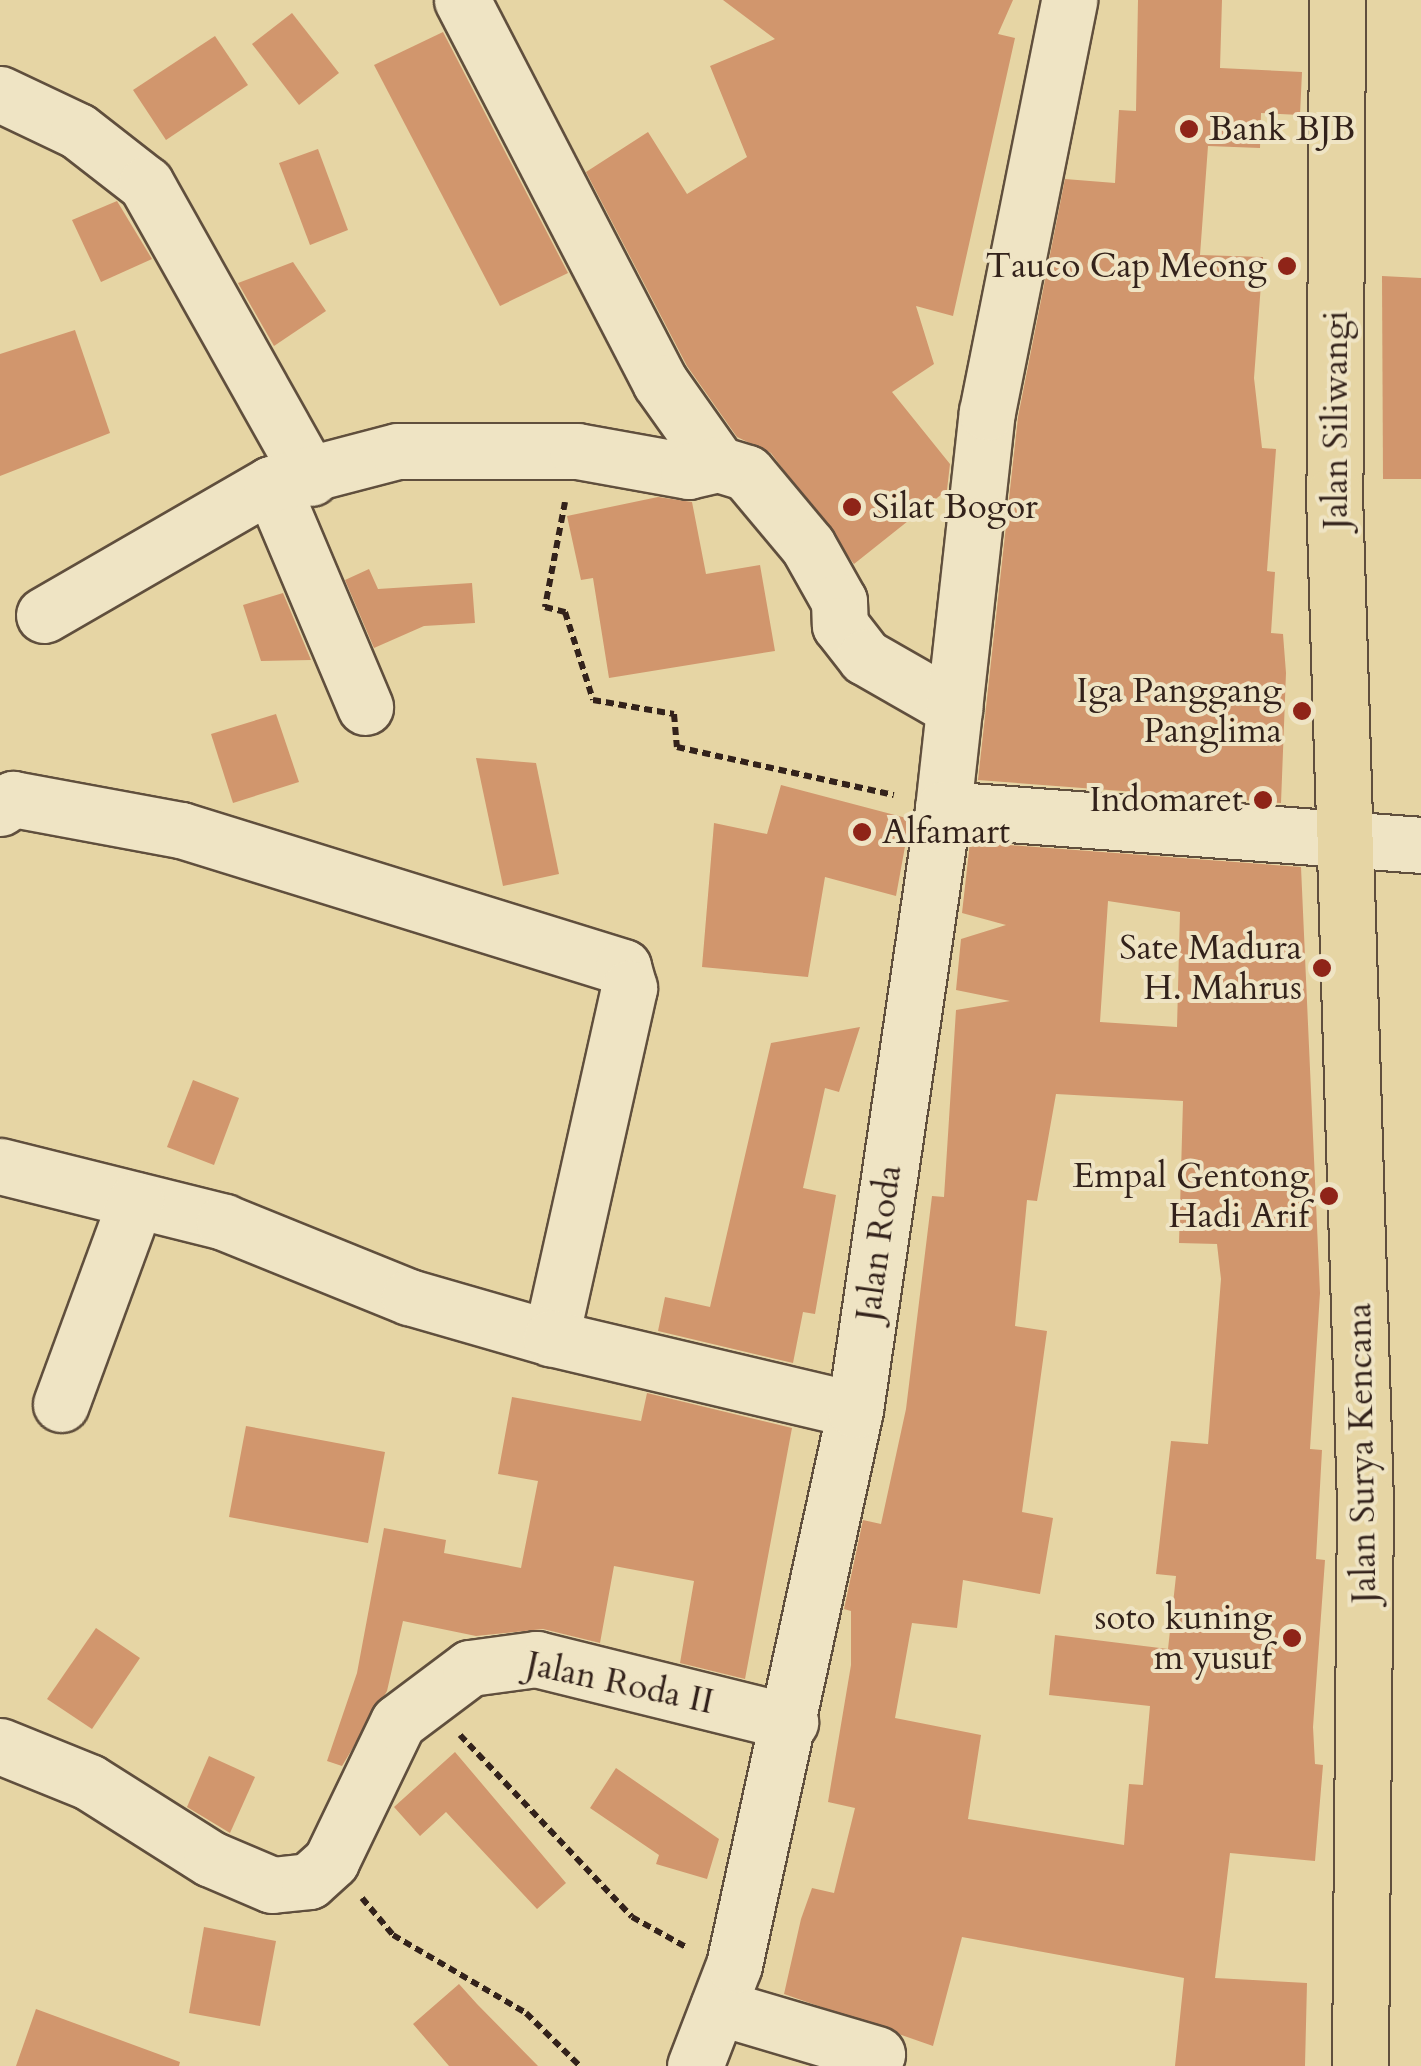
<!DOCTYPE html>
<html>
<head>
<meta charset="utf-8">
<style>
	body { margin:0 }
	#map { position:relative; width:1421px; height:2066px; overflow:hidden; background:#e6d5a4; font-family:Cardo,serif }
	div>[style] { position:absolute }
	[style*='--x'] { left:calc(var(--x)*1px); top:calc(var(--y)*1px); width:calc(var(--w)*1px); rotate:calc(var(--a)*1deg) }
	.building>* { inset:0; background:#d1966d }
	.path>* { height:6px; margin-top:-3px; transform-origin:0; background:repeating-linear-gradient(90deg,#33221b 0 8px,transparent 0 13px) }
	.roads { filter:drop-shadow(2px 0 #604f3d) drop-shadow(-2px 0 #604f3d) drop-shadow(0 2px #604f3d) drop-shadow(0 -2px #604f3d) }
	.minor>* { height:55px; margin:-27.5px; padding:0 27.5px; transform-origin:27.5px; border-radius:27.5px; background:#efe4c4 }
	.major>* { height:55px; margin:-27.5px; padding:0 27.5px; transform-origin:27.5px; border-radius:27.5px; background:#e6d5a4 }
	.dots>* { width:28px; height:28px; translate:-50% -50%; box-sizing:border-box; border:5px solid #efe4c4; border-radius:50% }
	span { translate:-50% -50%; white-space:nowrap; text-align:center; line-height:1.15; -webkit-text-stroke:8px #efe4c4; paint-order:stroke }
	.poi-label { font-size:35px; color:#33221b }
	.left { translate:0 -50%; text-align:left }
	.right { translate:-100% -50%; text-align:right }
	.street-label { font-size:35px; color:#33221b }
</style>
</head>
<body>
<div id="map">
	<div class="building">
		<div style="clip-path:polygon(723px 0,1013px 0,998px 34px,1015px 38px,953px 316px,916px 306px,934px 364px,892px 392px,950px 464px,947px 490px,854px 564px,771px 453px,737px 437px,687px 366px,586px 172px,648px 132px,687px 194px,747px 157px,710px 66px,775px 39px)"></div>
		<div style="clip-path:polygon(1138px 0,1222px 0,1220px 68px,1302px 72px,1300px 115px,1261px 113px,1260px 148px,1208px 146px,1200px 255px,1263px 257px,1254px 378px,1262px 448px,1276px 449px,1267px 571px,1275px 572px,1271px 633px,1283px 634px,1286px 673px,1281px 803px,978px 780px,1018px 417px,1065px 179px,1115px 183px,1119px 110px,1136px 111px)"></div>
		<div style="clip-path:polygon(292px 13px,339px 73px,299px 105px,252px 44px)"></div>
		<div style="clip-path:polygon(443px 32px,568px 273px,500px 306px,374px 65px)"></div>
		<div style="clip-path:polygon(215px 36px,248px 85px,166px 140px,133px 90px)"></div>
		<div style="clip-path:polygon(318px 149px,348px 230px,310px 245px,279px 163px)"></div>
		<div style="clip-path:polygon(117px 201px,152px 259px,101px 282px,72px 220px)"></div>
		<div style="clip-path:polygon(293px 262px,326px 311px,274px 346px,238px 283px)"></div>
		<div style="clip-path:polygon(1382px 276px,1421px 278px,1421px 479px,1383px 479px)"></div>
		<div style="clip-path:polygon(75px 330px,110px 433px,0 476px,0 354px)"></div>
		<div style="clip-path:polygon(658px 497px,692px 502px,706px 574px,760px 565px,775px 651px,609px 678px,593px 578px,581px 580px,567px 516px)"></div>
		<div style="clip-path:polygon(369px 569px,378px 589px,472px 583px,475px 623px,424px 626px,374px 648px,345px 580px)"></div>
		<div style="clip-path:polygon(283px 593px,311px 660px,261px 661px,243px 605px)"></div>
		<div style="clip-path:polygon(276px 714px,299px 782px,233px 803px,211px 734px)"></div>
		<div style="clip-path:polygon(476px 758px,536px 763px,559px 874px,503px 886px)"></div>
		<div style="clip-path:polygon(781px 785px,910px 819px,896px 896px,825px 877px,808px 977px,702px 967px,714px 823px,767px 834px)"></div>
		<div style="clip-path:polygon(evenodd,970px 842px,1301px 867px,1320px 1293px,1310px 1449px,1322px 1450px,1316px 1559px,1325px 1560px,1313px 1727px,1315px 1764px,1323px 1765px,1315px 1861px,1230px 1853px,1215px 1978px,1307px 1983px,1305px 2066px,1175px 2066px,1184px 1978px,962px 1937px,933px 2046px,784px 1994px,801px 1919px,812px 1888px,834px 1893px,855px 1808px,828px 1802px,851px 1665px,851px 1611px,844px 1609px,863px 1520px,881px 1524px,906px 1409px,932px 1196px,944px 1197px,956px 1010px,1010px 1001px,956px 990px,961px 939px,1006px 925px,962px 913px,970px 842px,1108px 901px,1180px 912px,1177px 1027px,1100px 1022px,1108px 901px,970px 842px,1056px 1094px,1183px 1101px,1179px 1243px,1217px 1244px,1221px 1279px,1208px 1444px,1171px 1441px,1156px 1574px,1176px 1576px,1168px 1649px,1055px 1635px,1049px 1695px,1150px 1706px,1143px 1785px,1129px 1784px,1124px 1845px,968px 1819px,981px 1735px,895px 1718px,912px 1623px,957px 1628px,963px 1580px,1040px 1594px,1053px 1518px,1022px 1512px,1047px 1331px,1015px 1326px,1027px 1200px,1037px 1201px,1056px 1094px)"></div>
		<div style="clip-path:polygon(860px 1027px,839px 1092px,825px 1088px,803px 1188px,836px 1195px,815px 1314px,803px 1312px,793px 1363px,658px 1331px,665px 1297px,710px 1307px,771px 1043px)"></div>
		<div style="clip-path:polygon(193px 1080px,239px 1098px,214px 1165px,167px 1147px)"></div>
		<div style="clip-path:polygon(647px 1393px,792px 1428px,745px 1679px,680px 1663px,694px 1581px,614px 1566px,600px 1643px,543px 1629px,476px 1636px,403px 1621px,387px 1691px,342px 1766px,327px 1761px,357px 1673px,384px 1528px,446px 1540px,444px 1553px,521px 1568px,538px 1481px,498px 1474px,512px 1397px,641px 1421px)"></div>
		<div style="clip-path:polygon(246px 1426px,385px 1452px,368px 1543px,229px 1517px)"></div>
		<div style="clip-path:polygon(96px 1628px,140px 1658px,92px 1729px,47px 1699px)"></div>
		<div style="clip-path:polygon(455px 1752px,566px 1883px,537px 1909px,446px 1812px,420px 1836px,394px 1807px)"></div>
		<div style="clip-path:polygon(209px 1756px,255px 1777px,230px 1833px,187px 1807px)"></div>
		<div style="clip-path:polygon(616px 1768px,719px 1839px,707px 1879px,656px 1864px,659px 1855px,590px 1808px)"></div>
		<div style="clip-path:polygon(204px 1927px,276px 1941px,260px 2026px,189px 2013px)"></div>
		<div style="clip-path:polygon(459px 1984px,477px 2004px,538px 2066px,449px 2066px,413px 2024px)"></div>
		<div style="clip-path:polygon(36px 2009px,180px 2062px,179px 2066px,16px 2066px)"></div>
	</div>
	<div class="path">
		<div style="--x:565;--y:502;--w:107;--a:100.8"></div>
		<div style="--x:545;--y:607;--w:21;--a:14"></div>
		<div style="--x:565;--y:612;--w:92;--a:72.3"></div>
		<div style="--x:593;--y:700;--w:82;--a:9.8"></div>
		<div style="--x:674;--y:714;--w:33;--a:85"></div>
		<div style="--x:677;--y:747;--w:222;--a:12.5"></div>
		<div style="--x:460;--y:1735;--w:250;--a:46.6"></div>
		<div style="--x:632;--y:1917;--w:62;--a:29.1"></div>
		<div style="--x:362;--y:1898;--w:48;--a:50"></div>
		<div style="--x:393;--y:1935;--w:154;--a:30.4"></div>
		<div style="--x:526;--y:2013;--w:76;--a:44.5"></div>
	</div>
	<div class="roads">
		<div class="minor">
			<div style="--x:462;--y:0;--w:430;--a:62.6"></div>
			<div style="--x:660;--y:382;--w:100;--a:54.7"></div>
			<div style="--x:718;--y:464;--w:30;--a:17"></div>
			<div style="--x:747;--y:473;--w:95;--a:50.1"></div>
			<div style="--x:808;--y:546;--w:63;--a:60.6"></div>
			<div style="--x:839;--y:601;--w:24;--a:88"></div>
			<div style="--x:840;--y:625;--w:41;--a:52"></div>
			<div style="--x:865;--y:657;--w:103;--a:29.8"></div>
			<div style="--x:0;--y:94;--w:86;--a:25.4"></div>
			<div style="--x:78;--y:131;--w:86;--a:37.9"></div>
			<div style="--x:146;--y:184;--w:337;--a:60.7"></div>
			<div style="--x:271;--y:484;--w:242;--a:67.1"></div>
			<div style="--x:44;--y:615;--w:262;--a:-30"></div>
			<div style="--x:271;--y:484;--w:131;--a:-14.6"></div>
			<div style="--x:398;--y:451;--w:179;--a:0"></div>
			<div style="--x:577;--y:451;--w:113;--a:10.2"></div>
			<div style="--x:688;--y:471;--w:31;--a:-13"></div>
			<div style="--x:0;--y:808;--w:16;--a:-35"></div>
			<div style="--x:13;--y:799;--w:171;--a:10.5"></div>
			<div style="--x:181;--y:830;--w:463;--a:17.2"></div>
			<div style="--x:623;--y:967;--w:22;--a:74"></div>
			<div style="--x:629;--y:988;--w:359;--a:102.6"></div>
			<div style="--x:943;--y:809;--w:399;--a:-83.7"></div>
			<div style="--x:987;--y:412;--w:420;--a:-78.7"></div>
			<div style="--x:0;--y:1166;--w:231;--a:14"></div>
			<div style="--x:224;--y:1222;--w:200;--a:22.1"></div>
			<div style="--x:409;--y:1297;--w:148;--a:16.1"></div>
			<div style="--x:551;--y:1338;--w:312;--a:13.3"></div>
			<div style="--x:61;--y:1404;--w:217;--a:-69.8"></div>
			<div style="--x:0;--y:1746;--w:96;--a:22"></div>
			<div style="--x:89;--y:1782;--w:144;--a:32.3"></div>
			<div style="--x:211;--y:1859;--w:66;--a:23.1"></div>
			<div style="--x:272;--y:1885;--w:37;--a:-6"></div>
			<div style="--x:309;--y:1881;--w:30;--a:-42"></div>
			<div style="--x:331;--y:1861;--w:154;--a:-64.3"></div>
			<div style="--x:398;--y:1722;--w:90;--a:-36.9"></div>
			<div style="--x:470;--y:1668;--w:67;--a:-7.8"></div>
			<div style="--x:536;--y:1659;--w:262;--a:13.9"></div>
			<div style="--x:718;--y:2007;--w:166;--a:16.5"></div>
			<div style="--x:695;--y:2066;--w:108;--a:-68.9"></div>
			<div style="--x:734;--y:1965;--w:568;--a:-77.7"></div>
			<div style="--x:855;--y:1410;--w:607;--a:-81.67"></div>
			<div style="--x:943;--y:809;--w:479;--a:4.3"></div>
		</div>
		<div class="major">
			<div style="--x:1337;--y:0;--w:494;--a:90.3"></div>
			<div style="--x:1334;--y:494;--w:1007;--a:88.24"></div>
			<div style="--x:1365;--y:1501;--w:565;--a:90.51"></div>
		</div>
	</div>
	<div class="dots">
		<div style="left:1189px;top:129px;background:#8f2418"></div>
		<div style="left:1287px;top:266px;background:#8f2418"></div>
		<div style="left:852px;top:507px;background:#8f2418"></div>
		<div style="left:1302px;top:711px;background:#8f2418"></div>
		<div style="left:1263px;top:800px;background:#8f2418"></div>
		<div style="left:862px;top:832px;background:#8f2418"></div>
		<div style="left:1322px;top:968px;background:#8f2418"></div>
		<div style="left:1329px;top:1196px;background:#8f2418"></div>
		<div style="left:1292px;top:1638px;background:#8f2418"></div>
	</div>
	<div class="poi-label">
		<span class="left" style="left:1209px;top:129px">Bank BJB</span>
		<span class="right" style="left:1267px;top:266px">Tauco Cap Meong</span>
		<span class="left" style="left:872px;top:507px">Silat Bogor</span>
		<span class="right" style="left:1282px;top:711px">Iga Panggang<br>Panglima</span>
		<span class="right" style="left:1243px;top:800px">Indomaret</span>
		<span class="left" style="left:882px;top:832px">Alfamart</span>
		<span class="right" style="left:1302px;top:968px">Sate Madura<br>H. Mahrus</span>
		<span class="right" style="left:1309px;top:1196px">Empal Gentong<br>Hadi Arif</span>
		<span class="right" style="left:1272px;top:1638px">soto kuning<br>m yusuf</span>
	</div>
	<div class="street-label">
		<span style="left:1336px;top:420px;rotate:-90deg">Jalan Siliwangi</span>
		<span style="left:879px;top:1243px;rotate:-82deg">Jalan Roda</span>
		<span style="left:1362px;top:1453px;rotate:-91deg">Jalan Surya Kencana</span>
		<span style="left:620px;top:1683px;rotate:12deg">Jalan Roda II</span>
	</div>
</div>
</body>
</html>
